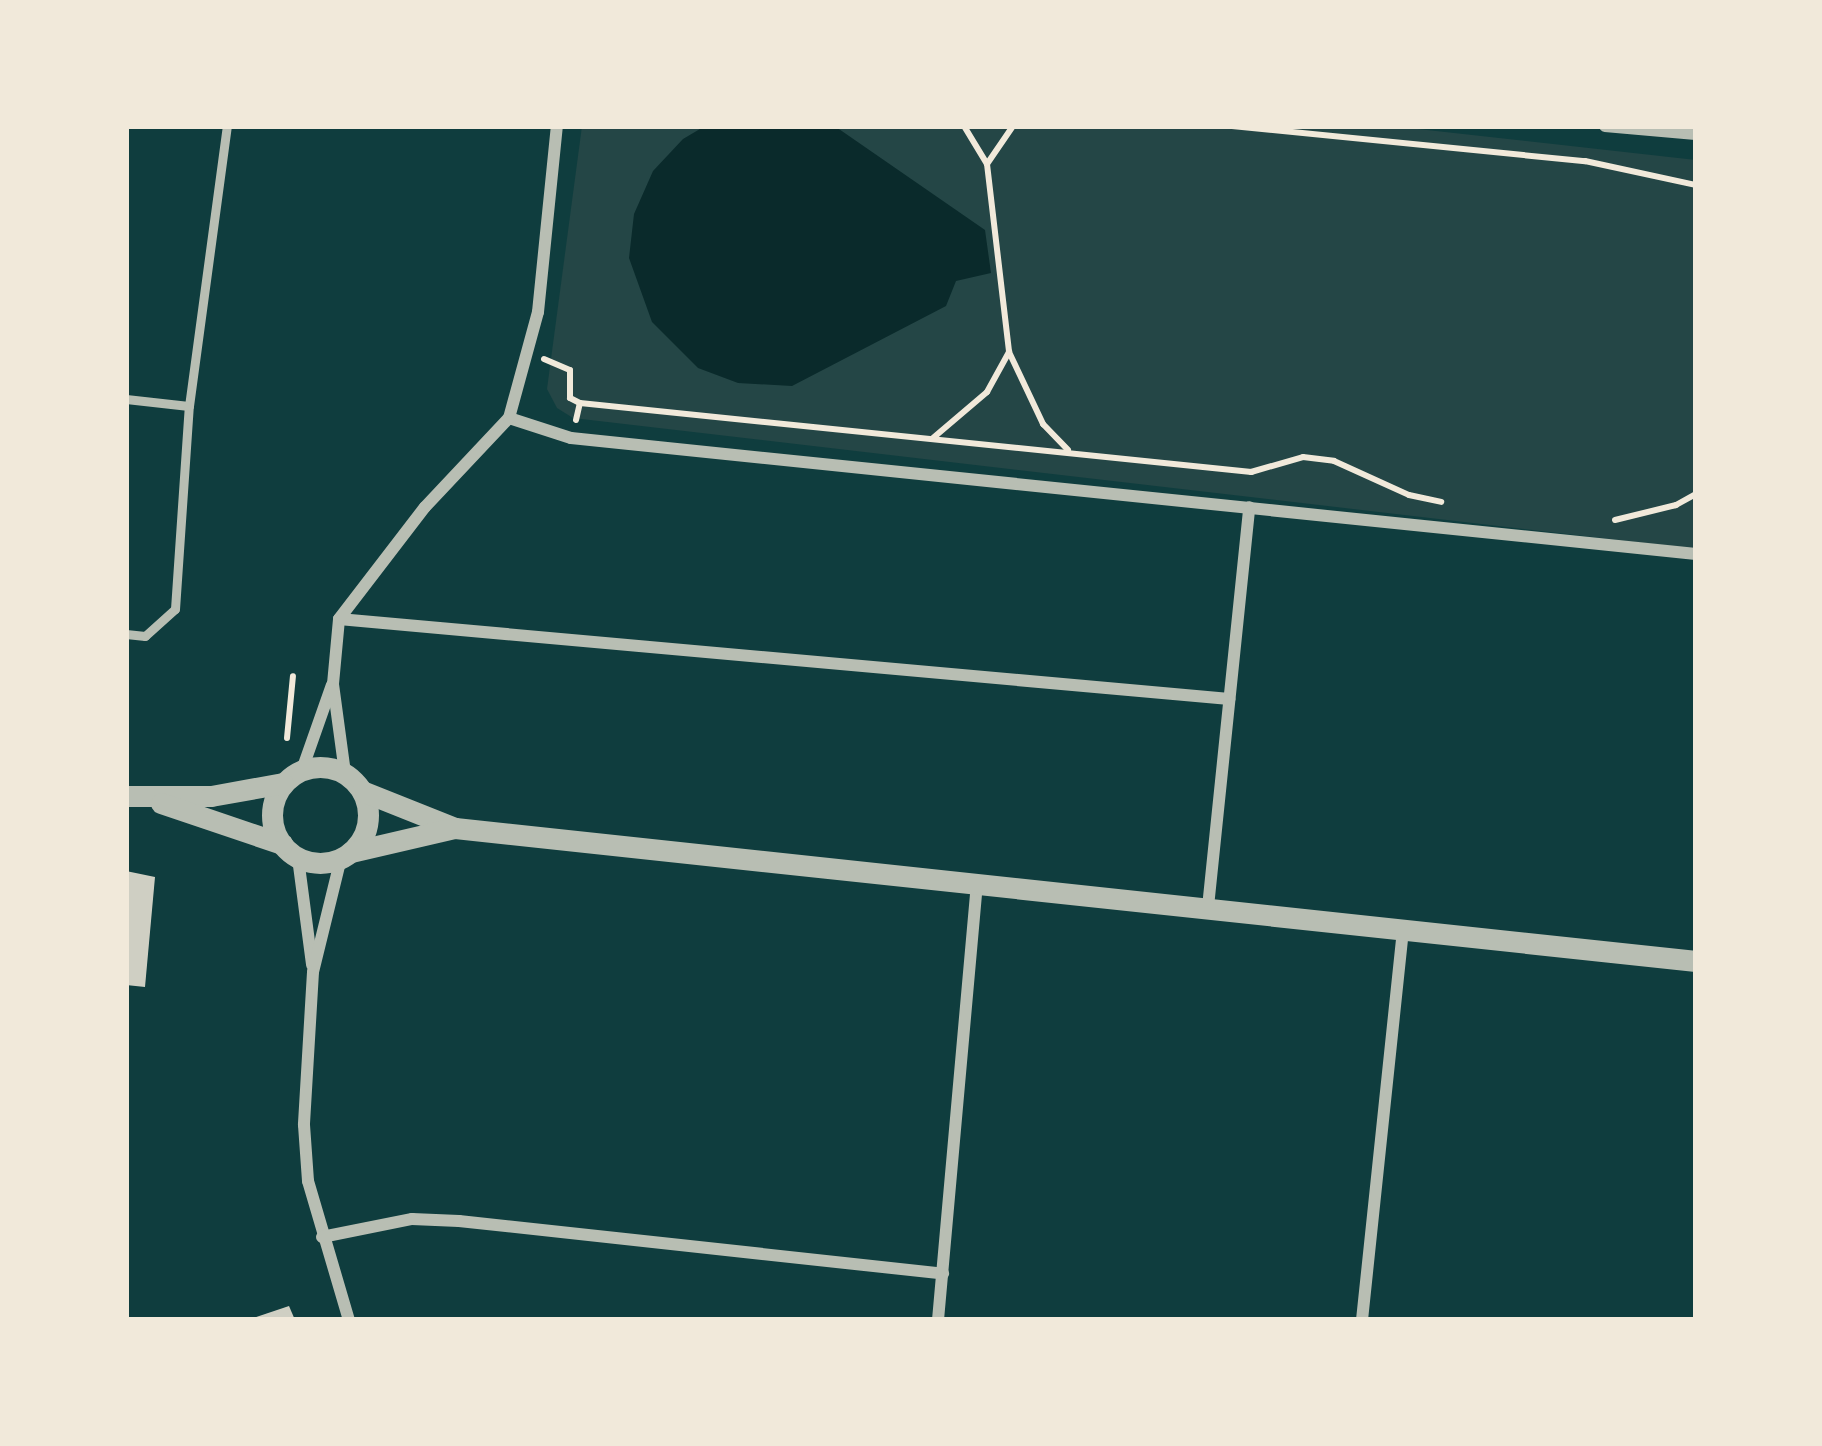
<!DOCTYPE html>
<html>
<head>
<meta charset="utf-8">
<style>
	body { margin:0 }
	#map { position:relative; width:1822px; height:1446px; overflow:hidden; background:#0f3d3e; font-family:"Golos Text",sans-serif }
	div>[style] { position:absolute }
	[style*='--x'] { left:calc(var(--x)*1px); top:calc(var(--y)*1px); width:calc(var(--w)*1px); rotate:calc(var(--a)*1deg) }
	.green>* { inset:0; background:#244646 }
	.water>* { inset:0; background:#0a2a2b }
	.building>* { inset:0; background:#cfcfc3 }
	.path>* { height:6px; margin:-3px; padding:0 3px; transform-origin:3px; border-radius:3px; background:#f1e9da }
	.service>* { height:9px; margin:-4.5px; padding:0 4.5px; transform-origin:4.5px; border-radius:4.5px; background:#b8beb3 }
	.minor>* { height:12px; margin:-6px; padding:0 6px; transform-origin:6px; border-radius:6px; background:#b8beb3 }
	.tertiary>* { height:21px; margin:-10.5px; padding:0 10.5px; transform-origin:10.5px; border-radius:10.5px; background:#b8beb3 }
	.tertiary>.ring { margin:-10.5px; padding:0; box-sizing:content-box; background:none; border:21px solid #b8beb3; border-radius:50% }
	span { translate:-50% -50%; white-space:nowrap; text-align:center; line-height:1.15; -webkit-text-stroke:9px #f1e9da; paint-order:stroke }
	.frame { position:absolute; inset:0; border:129px solid #f1e9da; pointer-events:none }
</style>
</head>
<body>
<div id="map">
	<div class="green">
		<div style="clip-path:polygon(582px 126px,1391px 126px,1696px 160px,1696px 549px,573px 418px,557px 408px,547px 389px)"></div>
	</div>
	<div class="water">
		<div style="clip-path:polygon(705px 126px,836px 127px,985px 230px,991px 273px,956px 281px,946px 306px,792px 386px,738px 383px,698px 368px,652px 322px,629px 258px,634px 214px,653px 171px,683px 139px)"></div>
	</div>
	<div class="building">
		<div style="clip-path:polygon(126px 871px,155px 877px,145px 987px,126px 985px)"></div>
		<div style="clip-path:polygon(289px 1306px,295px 1320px,250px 1320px,250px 1319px)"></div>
	</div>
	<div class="path">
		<div style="--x:964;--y:126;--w:44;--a:58.8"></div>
		<div style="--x:1013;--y:126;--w:46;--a:124.4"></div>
		<div style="--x:987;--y:164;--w:189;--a:83.3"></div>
		<div style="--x:1009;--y:352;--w:80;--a:64.7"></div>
		<div style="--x:1043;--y:424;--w:36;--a:46"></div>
		<div style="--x:1232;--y:126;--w:355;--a:5.7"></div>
		<div style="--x:1585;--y:161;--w:114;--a:12.2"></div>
		<div style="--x:544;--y:359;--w:28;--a:23"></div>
		<div style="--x:570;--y:370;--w:28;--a:90"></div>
		<div style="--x:570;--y:398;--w:11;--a:27"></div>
		<div style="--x:576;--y:420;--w:17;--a:-77"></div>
		<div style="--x:580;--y:403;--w:675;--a:5.87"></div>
		<div style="--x:1251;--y:472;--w:54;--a:-16.1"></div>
		<div style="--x:1303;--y:457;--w:31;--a:7"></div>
		<div style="--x:1334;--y:461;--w:82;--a:24.4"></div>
		<div style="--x:1409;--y:495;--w:33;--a:12"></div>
		<div style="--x:933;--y:438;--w:71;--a:-40.4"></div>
		<div style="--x:987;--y:392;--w:46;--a:-61.2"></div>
		<div style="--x:1615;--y:520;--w:63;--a:-13.8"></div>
		<div style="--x:1676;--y:505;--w:23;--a:-29"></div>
		<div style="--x:287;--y:738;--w:62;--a:-84.5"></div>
	</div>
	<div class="service">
		<div style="--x:126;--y:399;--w:63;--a:6.3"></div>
		<div style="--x:126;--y:634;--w:19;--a:6"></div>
		<div style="--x:145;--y:636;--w:40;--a:-42"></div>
		<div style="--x:175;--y:609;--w:203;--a:-86.1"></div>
		<div style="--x:189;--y:406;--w:283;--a:-82.3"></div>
	</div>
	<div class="minor">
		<div style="--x:1605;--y:126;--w:91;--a:5"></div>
		<div style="--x:509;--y:418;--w:65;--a:17.9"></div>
		<div style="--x:571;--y:438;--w:1131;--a:5.89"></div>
		<div style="--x:339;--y:619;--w:894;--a:5.14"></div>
		<div style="--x:302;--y:770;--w:90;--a:-70.6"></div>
		<div style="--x:345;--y:773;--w:90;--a:-97.7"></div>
		<div style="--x:333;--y:684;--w:65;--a:-84.7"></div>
		<div style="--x:339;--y:619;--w:141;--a:-52.5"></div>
		<div style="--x:425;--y:507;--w:122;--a:-46.7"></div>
		<div style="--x:509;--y:418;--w:110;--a:-74.7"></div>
		<div style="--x:538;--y:312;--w:187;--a:-84.2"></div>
		<div style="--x:298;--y:858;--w:108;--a:82.5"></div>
		<div style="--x:341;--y:858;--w:117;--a:103.8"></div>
		<div style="--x:313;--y:972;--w:153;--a:93.4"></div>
		<div style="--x:304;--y:1125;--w:56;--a:85.9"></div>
		<div style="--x:308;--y:1181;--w:145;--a:73.6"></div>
		<div style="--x:1208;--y:907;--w:402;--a:-84.1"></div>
		<div style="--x:322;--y:1237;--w:92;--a:-11.3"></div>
		<div style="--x:412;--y:1219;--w:47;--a:2.4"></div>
		<div style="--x:459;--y:1221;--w:487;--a:6.2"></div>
		<div style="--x:938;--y:1320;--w:435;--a:-84.9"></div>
		<div style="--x:1362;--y:1320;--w:390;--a:-84"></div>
	</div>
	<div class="tertiary">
		<div class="ring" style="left:272px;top:767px;width:75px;height:75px"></div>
		<div style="--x:362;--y:791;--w:100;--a:21.7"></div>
		<div style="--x:455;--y:828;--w:1248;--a:6.12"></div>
		<div style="--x:126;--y:796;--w:85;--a:0"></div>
		<div style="--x:211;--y:796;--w:73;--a:-10.2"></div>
		<div style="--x:161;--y:803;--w:128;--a:18.7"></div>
		<div style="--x:351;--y:852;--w:106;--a:-13.1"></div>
	</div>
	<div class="frame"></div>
</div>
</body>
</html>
